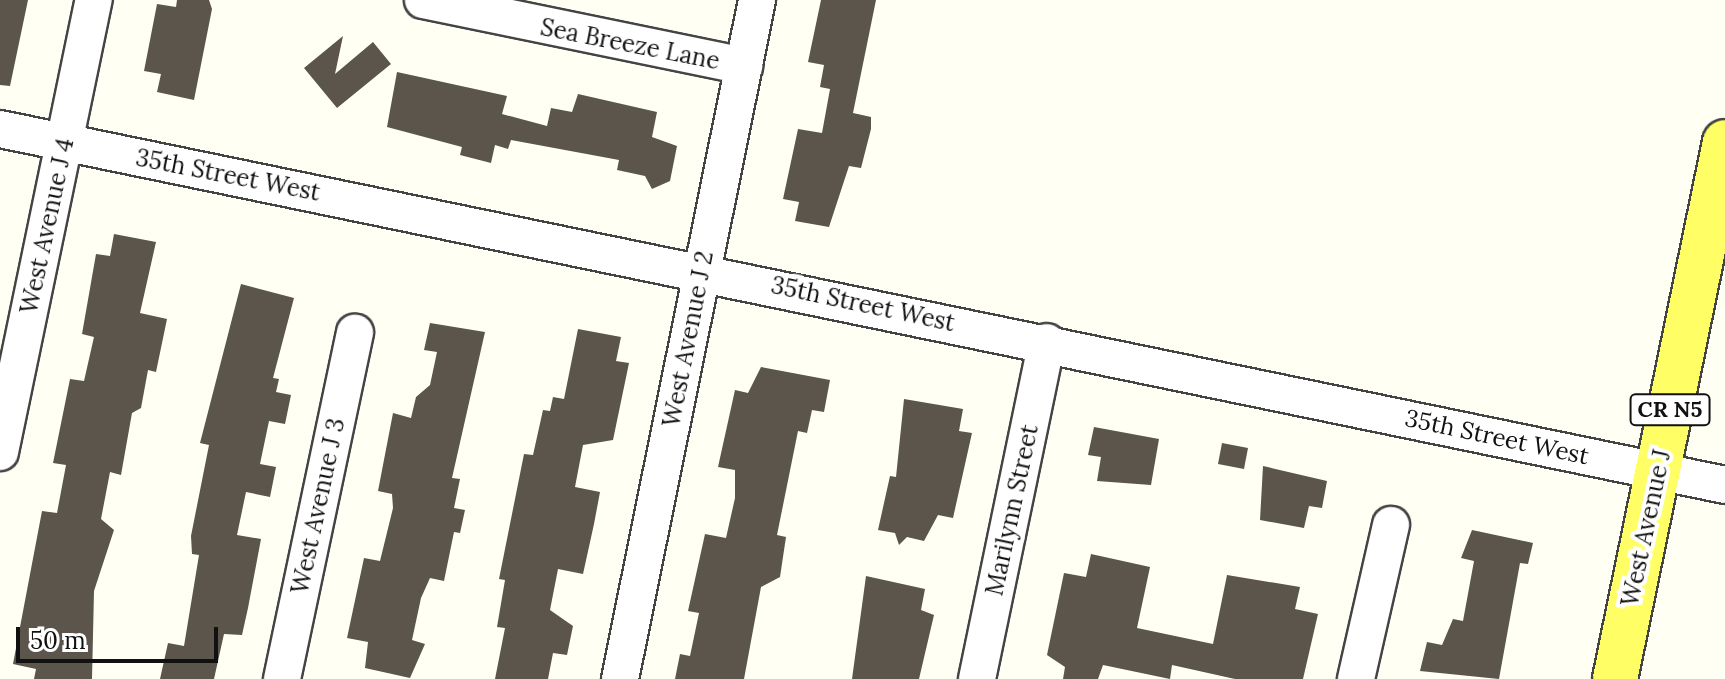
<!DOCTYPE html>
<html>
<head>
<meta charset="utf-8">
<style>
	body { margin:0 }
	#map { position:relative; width:1725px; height:679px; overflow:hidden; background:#fffff4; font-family:Lora,serif }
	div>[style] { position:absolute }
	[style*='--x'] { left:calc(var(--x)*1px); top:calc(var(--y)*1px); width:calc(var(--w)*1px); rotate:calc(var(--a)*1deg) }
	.building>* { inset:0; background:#5b554c }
	.roads { filter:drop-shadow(2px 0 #444) drop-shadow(-2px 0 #444) drop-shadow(0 2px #444) drop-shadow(0 -2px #444) }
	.minor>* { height:36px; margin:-18px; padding:0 18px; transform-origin:18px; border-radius:18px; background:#fff }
	.major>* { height:44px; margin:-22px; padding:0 22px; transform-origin:22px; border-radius:22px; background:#fffe64 }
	span { translate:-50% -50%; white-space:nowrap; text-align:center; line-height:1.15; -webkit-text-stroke:8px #fff; paint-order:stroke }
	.shield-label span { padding:2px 6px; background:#fff; border:2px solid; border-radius:6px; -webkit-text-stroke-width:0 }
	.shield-label { font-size:22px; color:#111; font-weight:700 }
	.street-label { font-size:24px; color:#111 }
	.scale { position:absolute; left:16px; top:627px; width:202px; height:36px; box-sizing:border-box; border:4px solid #111; border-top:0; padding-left:10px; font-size:24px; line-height:28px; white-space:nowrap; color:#111; -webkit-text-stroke:6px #fff; paint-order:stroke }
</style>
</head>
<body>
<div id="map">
	<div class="building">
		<div style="clip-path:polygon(0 0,28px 0,10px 86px,0 85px)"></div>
		<div style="clip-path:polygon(177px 0,209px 0,212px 9px,194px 100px,157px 92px,161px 74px,144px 71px,157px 4px,176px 7px)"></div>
		<div style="clip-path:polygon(821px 0,876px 0,853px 113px,871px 117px,871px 129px,861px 168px,849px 166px,829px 227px,795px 221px,799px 202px,783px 199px,798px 129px,822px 133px,830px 89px,820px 87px,824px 65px,808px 62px)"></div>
		<div style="clip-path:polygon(343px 36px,335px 74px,373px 42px,391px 64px,337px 108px,304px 68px)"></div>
		<div style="clip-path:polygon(397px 72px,507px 96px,502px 114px,547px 126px,551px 108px,572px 112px,578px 94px,657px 112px,652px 137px,677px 146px,670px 181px,652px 189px,645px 176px,617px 170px,619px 160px,511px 140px,508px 149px,495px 145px,491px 163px,460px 155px,462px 147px,387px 127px)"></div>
		<div style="clip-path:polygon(114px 234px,156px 242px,140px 313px,167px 319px,156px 372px,148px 370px,141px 408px,132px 413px,121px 475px,110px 472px,101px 519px,114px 530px,94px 591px,92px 679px,34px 679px,36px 669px,13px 664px,42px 511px,57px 513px,66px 465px,53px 463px,70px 379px,84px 381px,94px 337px,82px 334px,96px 254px,110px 256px)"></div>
		<div style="clip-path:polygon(241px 284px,294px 298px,273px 378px,279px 379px,276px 392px,291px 395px,285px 424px,269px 421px,260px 464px,276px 467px,270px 497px,246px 492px,237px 535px,261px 539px,248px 608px,242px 635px,224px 634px,214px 679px,160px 679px,168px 643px,184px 646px,199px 555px,192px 554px,191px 536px,209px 445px,200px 443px)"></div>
		<div style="clip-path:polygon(430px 323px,485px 332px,452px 478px,460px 479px,454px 508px,465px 510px,460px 533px,454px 532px,444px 581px,430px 578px,421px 598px,412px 640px,425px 644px,410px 678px,365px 668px,368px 642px,347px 638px,364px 558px,380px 561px,393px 508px,392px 494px,378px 491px,393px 413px,411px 418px,416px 397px,430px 385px,437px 352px,424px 350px)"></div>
		<div style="clip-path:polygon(578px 329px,621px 337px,616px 361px,629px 363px,613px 440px,583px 445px,575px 487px,600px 492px,594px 524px,583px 574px,558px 569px,550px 610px,573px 626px,567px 655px,553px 653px,548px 679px,495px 679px,505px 628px,497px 627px,505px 580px,499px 579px,524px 454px,533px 455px,543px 410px,550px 411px,553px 397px,564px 399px)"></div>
		<div style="clip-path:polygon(761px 367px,830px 380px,824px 412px,812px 410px,807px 433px,798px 431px,777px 535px,786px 537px,780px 577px,761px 587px,744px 679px,675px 679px,680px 654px,690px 656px,699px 613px,688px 611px,705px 534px,726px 538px,735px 498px,735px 470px,718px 467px,735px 390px,748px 393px)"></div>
		<div style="clip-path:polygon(904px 399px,963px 409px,959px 431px,972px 433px,953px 518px,938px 515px,924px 541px,907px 537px,899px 545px,895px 533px,878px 530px,890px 476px,896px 477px)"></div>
		<div style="clip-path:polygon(1094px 427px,1159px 439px,1151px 485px,1097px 481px,1101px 457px,1088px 455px)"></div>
		<div style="clip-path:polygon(1222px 443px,1248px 448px,1244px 469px,1218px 464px)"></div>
		<div style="clip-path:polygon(1263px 466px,1327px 481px,1322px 508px,1309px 506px,1304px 528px,1260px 520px)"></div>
		<div style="clip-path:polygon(1472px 530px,1533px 543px,1528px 564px,1520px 563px,1499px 679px,1420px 671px,1427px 642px,1442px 645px,1453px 619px,1463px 621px,1474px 561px,1461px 558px)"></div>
		<div style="clip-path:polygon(1091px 554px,1150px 567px,1137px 628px,1213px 644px,1227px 575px,1300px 587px,1295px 609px,1318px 614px,1303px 679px,1235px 679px,1172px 665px,1170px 679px,1103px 665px,1098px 679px,1063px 679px,1065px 667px,1047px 655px,1064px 573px,1086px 577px)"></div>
		<div style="clip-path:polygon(866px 576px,925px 589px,921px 610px,934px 615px,919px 679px,852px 679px)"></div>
	</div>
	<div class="roads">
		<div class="minor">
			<div style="--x:423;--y:0;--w:328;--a:11.6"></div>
			<div style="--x:0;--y:129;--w:1761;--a:11.66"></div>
			<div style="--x:0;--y:452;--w:462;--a:-78.3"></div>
			<div style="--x:282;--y:679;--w:354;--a:-78.1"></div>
			<div style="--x:620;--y:679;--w:693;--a:-78.59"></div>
			<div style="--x:977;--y:679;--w:344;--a:-78.3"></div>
			<div style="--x:1356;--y:679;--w:158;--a:-77.2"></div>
		</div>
		<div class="major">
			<div style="--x:1615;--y:679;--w:548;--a:-78.42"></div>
		</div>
	</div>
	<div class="shield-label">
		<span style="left:1670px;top:410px">CR N5</span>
	</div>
	<div class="street-label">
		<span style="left:630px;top:44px;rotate:11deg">Sea Breeze Lane</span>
		<span style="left:228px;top:175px;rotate:11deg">35th Street West</span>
		<span style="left:47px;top:226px;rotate:-78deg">West Avenue J 4</span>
		<span style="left:863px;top:304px;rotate:12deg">35th Street West</span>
		<span style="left:688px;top:339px;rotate:-79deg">West Avenue J 2</span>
		<span style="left:1497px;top:437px;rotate:12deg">35th Street West</span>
		<span style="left:318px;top:506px;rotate:-78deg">West Avenue J 3</span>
		<span style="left:1012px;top:510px;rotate:-78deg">Marilynn Street</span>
		<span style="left:1646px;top:528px;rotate:-78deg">West Avenue J</span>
	</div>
	<div class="scale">50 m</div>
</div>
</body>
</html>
